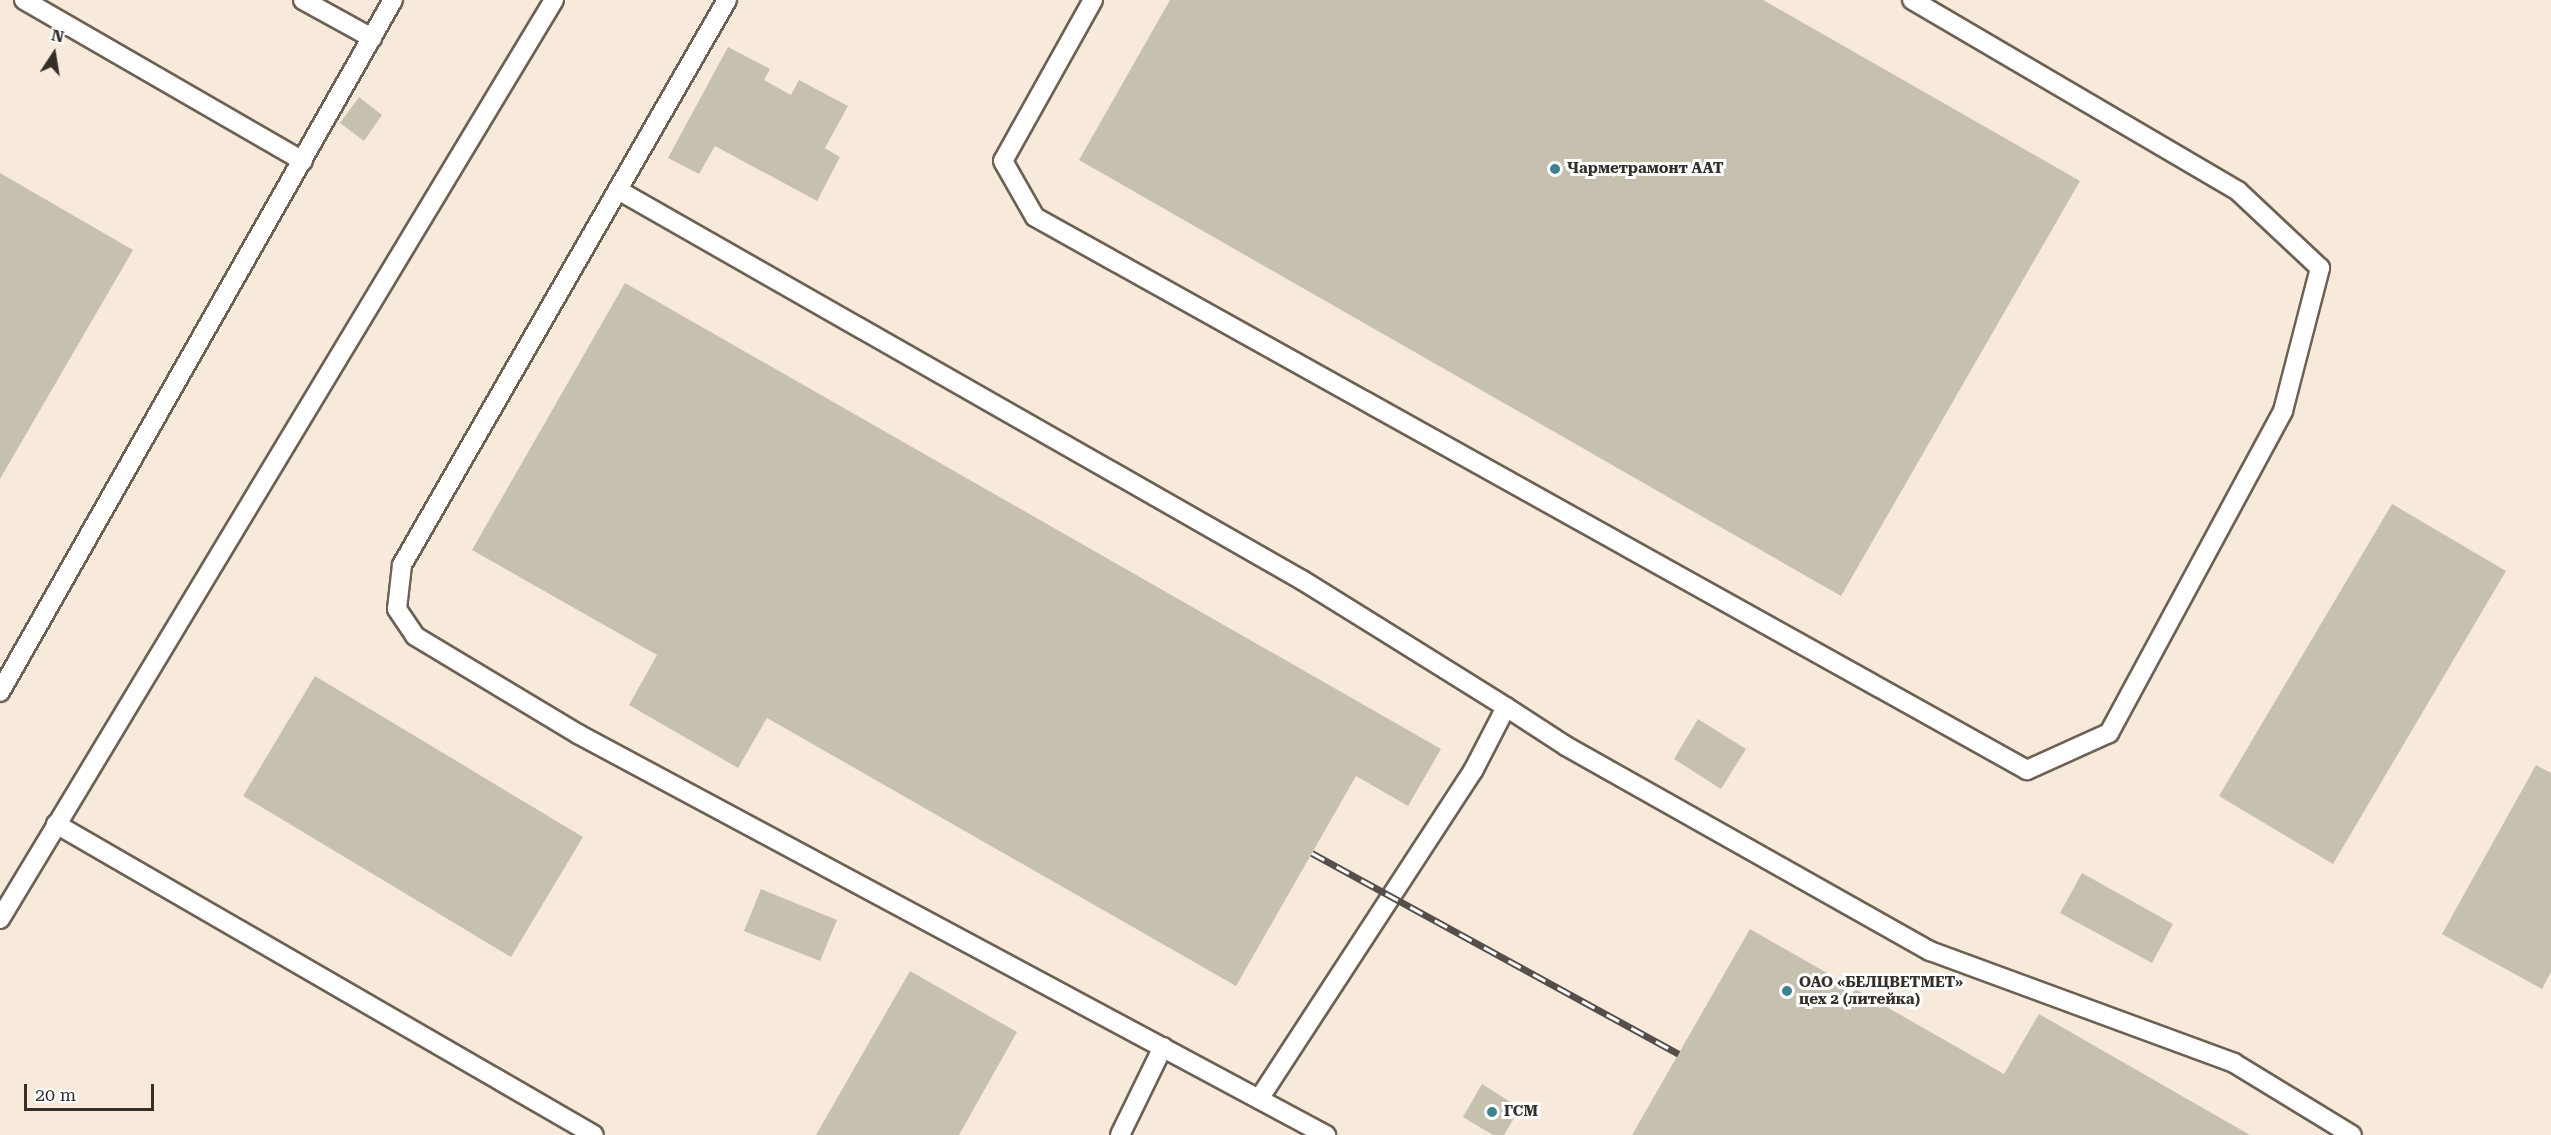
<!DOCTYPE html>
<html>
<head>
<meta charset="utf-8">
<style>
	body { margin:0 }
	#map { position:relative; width:2551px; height:1135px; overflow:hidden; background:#f8eadb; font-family:"Roboto Serif",serif }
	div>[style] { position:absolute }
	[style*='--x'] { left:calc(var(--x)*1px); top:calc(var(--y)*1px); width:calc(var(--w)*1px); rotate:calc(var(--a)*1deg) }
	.building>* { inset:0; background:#c6c1af }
	.roads { filter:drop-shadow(2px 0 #6d6154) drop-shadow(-2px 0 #6d6154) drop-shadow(0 2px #6d6154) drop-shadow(0 -2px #6d6154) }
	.service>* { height:18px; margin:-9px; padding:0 9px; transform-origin:9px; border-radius:9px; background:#fff }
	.rail>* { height:7px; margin-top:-3.5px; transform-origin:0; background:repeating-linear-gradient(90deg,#fff 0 14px,#564e48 0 28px); box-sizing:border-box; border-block:2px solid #564e48 }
	.dots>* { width:16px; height:16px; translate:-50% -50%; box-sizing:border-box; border:3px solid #fff; border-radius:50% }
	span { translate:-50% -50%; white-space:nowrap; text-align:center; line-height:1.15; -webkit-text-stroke:6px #fff; paint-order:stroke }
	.poi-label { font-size:15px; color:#352f2a; font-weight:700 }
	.left { translate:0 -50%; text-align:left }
	.north { position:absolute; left:24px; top:24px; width:60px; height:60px; -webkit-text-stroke:4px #fff; paint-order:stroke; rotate:12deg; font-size:16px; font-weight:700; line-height:24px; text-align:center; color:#352f2a }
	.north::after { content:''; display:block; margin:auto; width:21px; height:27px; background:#352f2a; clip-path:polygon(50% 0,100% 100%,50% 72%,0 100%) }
	.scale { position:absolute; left:24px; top:1084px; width:130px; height:27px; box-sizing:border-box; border:3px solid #352f2a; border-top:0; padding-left:8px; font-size:18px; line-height:21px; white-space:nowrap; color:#352f2a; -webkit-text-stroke:4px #fff; paint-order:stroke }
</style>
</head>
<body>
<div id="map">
	<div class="building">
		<div style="clip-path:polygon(1170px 0,1763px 0,2080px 181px,1841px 596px,1079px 160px)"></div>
		<div style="clip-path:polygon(728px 47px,770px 69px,764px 80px,791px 95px,799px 80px,848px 106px,825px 148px,840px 157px,817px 201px,715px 146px,699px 174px,668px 158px)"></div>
		<div style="clip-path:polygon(359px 97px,382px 115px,364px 141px,340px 123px)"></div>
		<div style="clip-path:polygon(0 173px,133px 250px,0 479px)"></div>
		<div style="clip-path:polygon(625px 283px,1441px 749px,1408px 806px,1356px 776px,1236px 986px,767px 718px,738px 768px,629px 705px,657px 655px,472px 550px)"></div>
		<div style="clip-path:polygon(2392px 504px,2506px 571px,2333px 864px,2219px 796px)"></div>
		<div style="clip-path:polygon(315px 676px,583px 837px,511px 957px,243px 796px)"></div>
		<div style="clip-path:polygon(1698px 719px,1746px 749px,1721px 789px,1674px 759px)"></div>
		<div style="clip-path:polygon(2536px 765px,2551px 773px,2551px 972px,2542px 989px,2442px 934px)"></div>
		<div style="clip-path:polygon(2082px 873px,2173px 924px,2152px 963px,2060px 913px)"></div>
		<div style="clip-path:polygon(761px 889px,837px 920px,820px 961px,744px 931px)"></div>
		<div style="clip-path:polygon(1750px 929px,2004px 1074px,2039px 1014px,2250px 1135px,1632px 1135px)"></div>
		<div style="clip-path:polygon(910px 971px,1017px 1032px,959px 1135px,816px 1135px)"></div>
		<div style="clip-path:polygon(1482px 1084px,1520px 1108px,1504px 1135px,1493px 1135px,1463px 1117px)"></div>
	</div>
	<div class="roads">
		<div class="service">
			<div style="--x:24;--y:0;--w:322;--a:30"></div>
			<div style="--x:303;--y:0;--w:79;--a:28.8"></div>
			<div style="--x:727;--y:0;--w:652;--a:119.91"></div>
			<div style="--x:402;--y:565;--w:44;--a:96.5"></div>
			<div style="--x:397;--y:609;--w:32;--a:56"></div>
			<div style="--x:415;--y:636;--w:190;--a:31"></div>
			<div style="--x:578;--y:734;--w:849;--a:28.2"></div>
			<div style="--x:1093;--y:0;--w:184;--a:119.2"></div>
			<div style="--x:1003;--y:161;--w:64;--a:60.3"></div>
			<div style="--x:1035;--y:217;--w:1136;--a:29.14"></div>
			<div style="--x:2027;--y:770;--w:90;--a:-24.3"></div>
			<div style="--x:2109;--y:733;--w:366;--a:-61.6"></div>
			<div style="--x:2283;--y:411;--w:148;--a:-75.5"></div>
			<div style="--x:2320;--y:268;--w:112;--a:-136.8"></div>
			<div style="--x:2238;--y:191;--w:378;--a:-149.6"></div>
			<div style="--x:618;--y:190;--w:787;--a:29.69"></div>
			<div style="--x:1302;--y:580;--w:240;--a:31.9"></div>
			<div style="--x:0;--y:692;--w:796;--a:-60.41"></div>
			<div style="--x:56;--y:824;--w:621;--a:30.03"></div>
			<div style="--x:0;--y:919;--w:1073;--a:-58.92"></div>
			<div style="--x:1259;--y:1099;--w:392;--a:-56.9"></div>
			<div style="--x:1473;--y:771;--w:72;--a:-62.7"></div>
			<div style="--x:1506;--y:707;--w:72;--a:33"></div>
			<div style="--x:1566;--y:746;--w:418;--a:29.4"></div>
			<div style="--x:1930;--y:951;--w:324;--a:20.2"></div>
			<div style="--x:2234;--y:1063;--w:138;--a:31.4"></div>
			<div style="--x:1120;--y:1135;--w:98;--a:-64"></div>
		</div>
	</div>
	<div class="rail">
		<div style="--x:1312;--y:853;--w:418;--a:28.7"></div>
	</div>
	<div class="dots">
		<div style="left:1555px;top:169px;background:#3d838f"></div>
		<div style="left:1787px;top:991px;background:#3d838f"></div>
		<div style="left:1492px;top:1112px;background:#3d838f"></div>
	</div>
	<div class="poi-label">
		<span class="left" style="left:1567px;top:169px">Чарметрамонт ААТ</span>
		<span class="left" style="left:1799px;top:991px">ОАО «БЕЛЦВЕТМЕТ»<br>цех 2 (литейка)</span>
		<span class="left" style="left:1504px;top:1112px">ГСМ</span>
	</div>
	<div class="north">N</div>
	<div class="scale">20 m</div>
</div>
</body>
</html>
